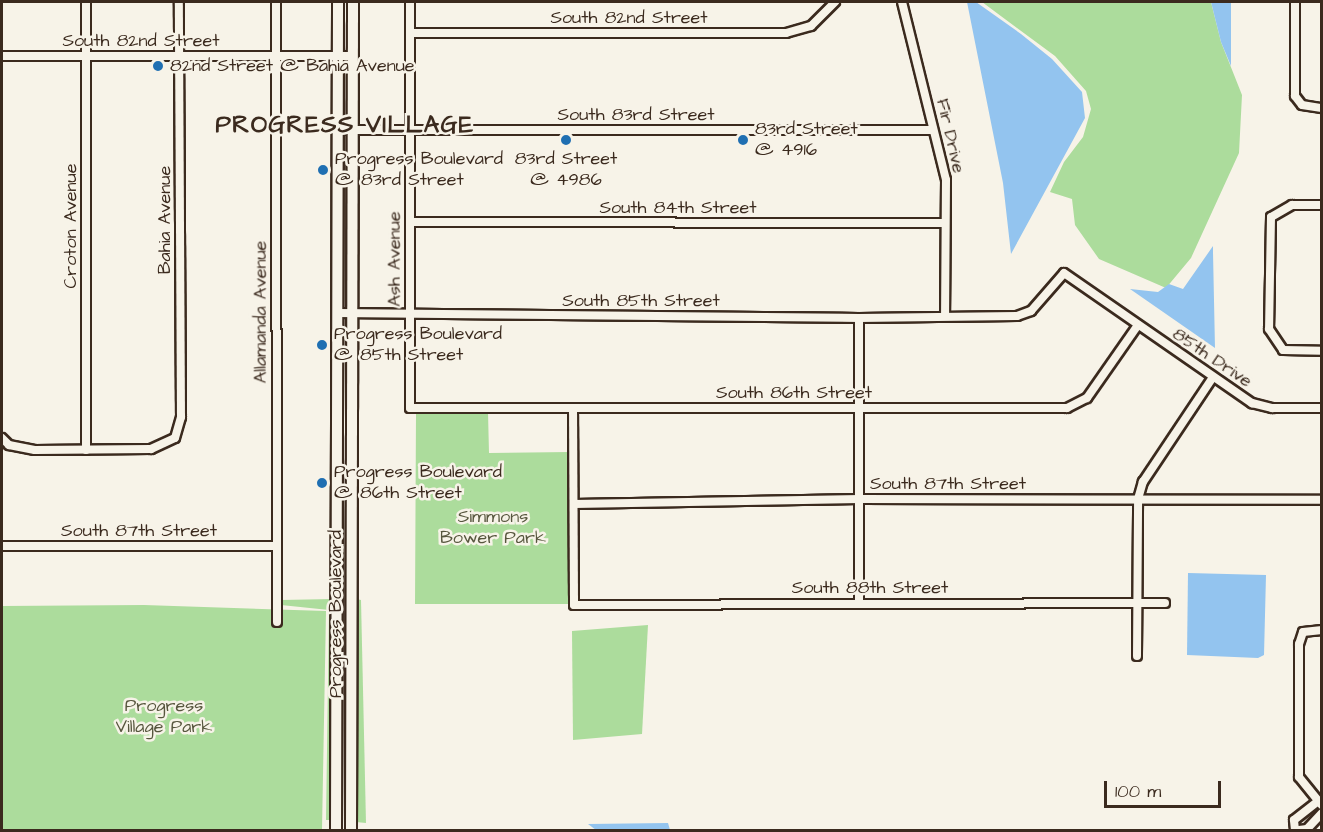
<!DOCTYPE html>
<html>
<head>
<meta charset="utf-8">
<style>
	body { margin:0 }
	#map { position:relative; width:1323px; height:832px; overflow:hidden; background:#f7f3e8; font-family:"Architects Daughter",sans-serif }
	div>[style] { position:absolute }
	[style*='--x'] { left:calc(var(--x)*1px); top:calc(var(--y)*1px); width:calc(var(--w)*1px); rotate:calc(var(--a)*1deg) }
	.green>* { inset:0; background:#acdc9c }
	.water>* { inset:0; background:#93c4ef }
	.roads { filter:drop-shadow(2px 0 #3b2a1e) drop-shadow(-2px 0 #3b2a1e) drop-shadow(0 2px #3b2a1e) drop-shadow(0 -2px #3b2a1e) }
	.minor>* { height:8px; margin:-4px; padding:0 4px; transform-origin:4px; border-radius:4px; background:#f7f3e8 }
	.secondary>* { height:10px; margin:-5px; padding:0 5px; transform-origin:5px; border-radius:5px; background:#f7f3e8 }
	.dots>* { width:16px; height:16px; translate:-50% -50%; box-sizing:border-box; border:3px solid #f7f3e8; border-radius:50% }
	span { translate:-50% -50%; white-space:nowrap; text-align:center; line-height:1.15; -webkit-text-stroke:5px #f7f3e8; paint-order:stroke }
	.street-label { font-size:18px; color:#3b2a1e }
	.poi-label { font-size:18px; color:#3b2a1e }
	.left { translate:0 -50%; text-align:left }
	.park-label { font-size:18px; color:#57563e }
	.district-label { font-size:24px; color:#3b2a1e; font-weight:700; letter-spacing:1.5px }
	.frame { position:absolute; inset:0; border:3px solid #3b2a1e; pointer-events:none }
	.scale { position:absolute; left:1104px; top:781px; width:117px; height:27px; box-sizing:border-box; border:3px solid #3b2a1e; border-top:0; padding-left:8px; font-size:18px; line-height:21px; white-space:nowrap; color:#3b2a1e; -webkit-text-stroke:4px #f7f3e8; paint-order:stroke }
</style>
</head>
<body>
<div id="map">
	<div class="green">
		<div style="clip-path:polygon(982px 2px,1211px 2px,1221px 42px,1242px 95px,1239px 153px,1191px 258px,1166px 288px,1099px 259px,1075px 225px,1072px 199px,1050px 192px,1064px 162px,1083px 137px,1091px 109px,1086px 91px,1055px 56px)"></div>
		<div style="clip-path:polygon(488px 412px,489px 453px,570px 452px,570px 604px,415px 604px,416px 413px)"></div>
		<div style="clip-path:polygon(332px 599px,330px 620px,331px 820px,326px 820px,329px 610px,281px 605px,281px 600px)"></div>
		<div style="clip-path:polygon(356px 599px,361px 600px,366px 823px,356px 822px)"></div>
		<div style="clip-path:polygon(144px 605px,326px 611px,322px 830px,2px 830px,2px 606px)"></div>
		<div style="clip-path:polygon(648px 625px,642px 734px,573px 740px,572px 631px)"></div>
	</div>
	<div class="water">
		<div style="clip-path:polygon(967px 2px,976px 2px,1021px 34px,1052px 59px,1082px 92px,1085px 118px,1011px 254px,1003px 183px)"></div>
		<div style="clip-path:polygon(1211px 2px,1231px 2px,1231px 66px,1221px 42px)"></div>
		<div style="clip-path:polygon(1213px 246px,1213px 252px,1215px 348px,1130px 289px,1158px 292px,1169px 284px,1183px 289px)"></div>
		<div style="clip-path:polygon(1188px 573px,1266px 575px,1264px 655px,1258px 658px,1187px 655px)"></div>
		<div style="clip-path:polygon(668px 823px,670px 830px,596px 830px,588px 824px)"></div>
	</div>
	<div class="roads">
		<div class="minor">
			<div style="--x:276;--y:2;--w:620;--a:89.91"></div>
			<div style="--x:410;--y:2;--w:406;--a:90"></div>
			<div style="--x:410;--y:408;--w:657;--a:0"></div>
			<div style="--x:1067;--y:408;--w:22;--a:-27"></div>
			<div style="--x:1087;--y:398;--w:89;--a:-55.1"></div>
			<div style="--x:902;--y:2;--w:183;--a:76.1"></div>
			<div style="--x:946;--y:180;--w:135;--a:90.4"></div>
			<div style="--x:1295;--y:2;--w:94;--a:90"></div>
			<div style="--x:1295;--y:96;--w:11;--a:52"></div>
			<div style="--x:1302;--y:105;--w:20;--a:9"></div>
			<div style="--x:410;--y:33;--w:376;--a:0"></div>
			<div style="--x:786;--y:33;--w:26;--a:-16"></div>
			<div style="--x:811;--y:26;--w:34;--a:-45"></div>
			<div style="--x:2;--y:56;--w:351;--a:0"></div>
			<div style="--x:338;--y:130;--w:595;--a:0"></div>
			<div style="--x:1322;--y:205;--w:30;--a:180"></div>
			<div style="--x:1292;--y:205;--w:24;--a:150"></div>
			<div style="--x:1271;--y:217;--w:112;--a:91"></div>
			<div style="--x:1269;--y:329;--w:25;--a:56"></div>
			<div style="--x:1283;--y:350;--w:39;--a:1"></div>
			<div style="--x:411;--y:222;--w:534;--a:0.11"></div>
			<div style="--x:337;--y:313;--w:522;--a:0.55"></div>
			<div style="--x:859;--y:318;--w:158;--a:-0.7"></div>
			<div style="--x:1017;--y:316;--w:15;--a:-20"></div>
			<div style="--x:1031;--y:311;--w:50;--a:-49"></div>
			<div style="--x:1064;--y:273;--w:229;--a:34.7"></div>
			<div style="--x:1252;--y:403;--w:21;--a:14"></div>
			<div style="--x:1272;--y:408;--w:50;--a:0"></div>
			<div style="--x:859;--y:318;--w:284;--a:90"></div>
			<div style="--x:573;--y:408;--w:197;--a:89.7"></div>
			<div style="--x:574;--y:605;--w:591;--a:-0.19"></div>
			<div style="--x:2;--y:438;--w:10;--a:45"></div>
			<div style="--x:9;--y:445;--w:26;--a:11"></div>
			<div style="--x:35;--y:450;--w:116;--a:-0.5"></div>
			<div style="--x:151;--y:449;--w:26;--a:-25"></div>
			<div style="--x:175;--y:438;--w:22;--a:-74"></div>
			<div style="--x:181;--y:417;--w:415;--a:-90.3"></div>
			<div style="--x:86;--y:450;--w:448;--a:-90"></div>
			<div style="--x:574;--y:504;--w:286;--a:-1"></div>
			<div style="--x:860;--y:499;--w:462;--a:0.1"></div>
			<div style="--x:2;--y:546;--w:274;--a:0"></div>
			<div style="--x:1322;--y:630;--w:19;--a:174"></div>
			<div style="--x:1303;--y:632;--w:13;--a:108"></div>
			<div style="--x:1299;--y:644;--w:133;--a:90"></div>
			<div style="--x:1299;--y:777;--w:36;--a:51"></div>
			<div style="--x:1137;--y:656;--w:157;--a:-89.6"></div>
			<div style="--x:1138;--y:499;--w:18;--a:-74"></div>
			<div style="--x:1143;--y:482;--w:126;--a:-56.3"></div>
			<div style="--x:1295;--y:830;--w:10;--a:-96"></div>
			<div style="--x:1294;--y:820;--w:29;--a:-38"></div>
			<div style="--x:1299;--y:830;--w:8;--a:-7"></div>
			<div style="--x:1307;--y:829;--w:22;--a:-47"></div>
		</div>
		<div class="secondary">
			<div style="--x:336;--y:830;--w:828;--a:-89.86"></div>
			<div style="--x:351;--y:830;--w:828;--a:-89.86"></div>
		</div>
	</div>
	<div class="dots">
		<div style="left:158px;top:66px;background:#1f6fb2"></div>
		<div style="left:566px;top:140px;background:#1f6fb2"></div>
		<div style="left:743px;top:140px;background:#1f6fb2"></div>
		<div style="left:323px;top:170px;background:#1f6fb2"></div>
		<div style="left:322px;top:345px;background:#1f6fb2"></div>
		<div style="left:322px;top:483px;background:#1f6fb2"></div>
	</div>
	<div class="street-label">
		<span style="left:629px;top:18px">South 82nd Street</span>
		<span style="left:141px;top:41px">South 82nd Street</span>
		<span style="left:636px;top:115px">South 83rd Street</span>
		<span style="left:950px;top:136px;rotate:77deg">Fir Drive</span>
		<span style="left:678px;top:208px">South 84th Street</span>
		<span style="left:165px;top:220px;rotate:-90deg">Bahia Avenue</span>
		<span style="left:71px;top:226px;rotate:-90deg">Croton Avenue</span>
		<span style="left:395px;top:259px;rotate:-90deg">Ash Avenue</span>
		<span style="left:641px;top:301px">South 85th Street</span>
		<span style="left:261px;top:312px;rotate:-90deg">Allamanda Avenue</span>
		<span style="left:1212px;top:358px;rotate:34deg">85th Drive</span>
		<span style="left:794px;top:393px">South 86th Street</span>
		<span style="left:948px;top:484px">South 87th Street</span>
		<span style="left:139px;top:531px">South 87th Street</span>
		<span style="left:870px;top:588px">South 88th Street</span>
		<span style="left:336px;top:614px;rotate:-90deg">Progress Boulevard</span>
	</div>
	<div class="poi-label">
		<span class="left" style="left:170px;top:66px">82nd Street @ Bahia Avenue</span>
		<span class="left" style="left:755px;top:140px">83rd Street<br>@ 4916</span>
		<span class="left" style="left:335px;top:170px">Progress Boulevard<br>@ 83rd Street</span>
		<span style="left:566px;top:170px">83rd Street<br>@ 4986</span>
		<span class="left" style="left:334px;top:345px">Progress Boulevard<br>@ 85th Street</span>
		<span class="left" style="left:334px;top:483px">Progress Boulevard<br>@ 86th Street</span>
	</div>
	<div class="park-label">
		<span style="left:493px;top:528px">Simmons<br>Bower Park</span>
		<span style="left:164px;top:717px">Progress<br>Village Park</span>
	</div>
	<div class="district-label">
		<span style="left:345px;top:126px">PROGRESS VILLAGE</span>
	</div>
	<div class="frame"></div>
	<div class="scale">100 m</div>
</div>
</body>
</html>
